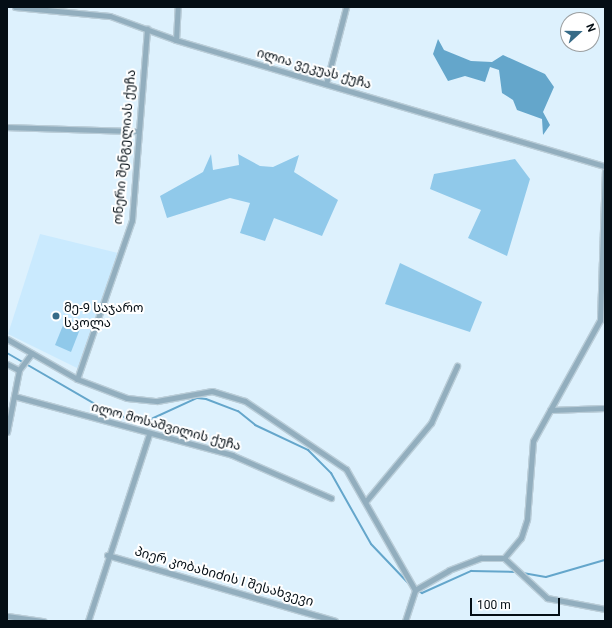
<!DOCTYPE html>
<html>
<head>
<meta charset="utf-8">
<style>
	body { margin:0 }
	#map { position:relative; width:612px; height:628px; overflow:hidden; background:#ddf1fd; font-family:Roboto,"Noto Sans Georgian",sans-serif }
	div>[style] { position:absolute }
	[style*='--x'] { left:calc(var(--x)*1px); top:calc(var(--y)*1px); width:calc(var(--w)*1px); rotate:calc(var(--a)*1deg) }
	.built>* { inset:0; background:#caeafe }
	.green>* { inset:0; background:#90c9ea }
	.water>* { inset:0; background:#64a6cb }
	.stream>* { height:2px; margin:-1px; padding:0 1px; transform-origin:1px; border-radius:1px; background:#64a6cb }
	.roads { filter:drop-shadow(1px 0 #bacdd8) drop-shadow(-1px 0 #bacdd8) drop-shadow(0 1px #bacdd8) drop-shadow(0 -1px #bacdd8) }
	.street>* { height:5px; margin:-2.5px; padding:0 2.5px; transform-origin:2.5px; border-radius:2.5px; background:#92aebe }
	.dots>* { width:11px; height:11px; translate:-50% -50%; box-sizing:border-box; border:2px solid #fff; border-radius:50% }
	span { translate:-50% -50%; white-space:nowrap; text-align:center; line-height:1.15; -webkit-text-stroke:4px #fff; paint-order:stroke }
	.street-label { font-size:13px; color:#040e15 }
	.poi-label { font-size:13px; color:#040e15 }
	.left { translate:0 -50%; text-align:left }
	.frame { position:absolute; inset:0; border:8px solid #040e15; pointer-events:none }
	.north { position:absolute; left:560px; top:12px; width:40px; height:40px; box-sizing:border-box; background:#fff; border:1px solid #9b9fa1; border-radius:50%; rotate:69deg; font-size:11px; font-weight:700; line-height:16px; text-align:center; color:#040e15 }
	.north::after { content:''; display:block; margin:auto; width:14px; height:18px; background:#376b87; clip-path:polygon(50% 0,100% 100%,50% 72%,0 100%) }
	.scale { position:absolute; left:470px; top:598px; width:90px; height:18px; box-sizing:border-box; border:2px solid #040e15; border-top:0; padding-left:5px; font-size:12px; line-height:14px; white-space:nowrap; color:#040e15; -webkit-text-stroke:3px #fff; paint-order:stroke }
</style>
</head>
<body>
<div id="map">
	<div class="built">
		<div style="clip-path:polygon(40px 234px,118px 253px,79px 369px,8px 334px)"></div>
	</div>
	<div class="green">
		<div style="clip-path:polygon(211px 154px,213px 170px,239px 165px,238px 154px,260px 166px,273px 167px,299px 155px,294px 172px,338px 200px,322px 236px,274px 218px,265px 241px,240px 233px,250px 203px,230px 198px,167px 218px,160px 196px,203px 172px)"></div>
		<div style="clip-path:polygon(515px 159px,530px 179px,507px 256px,468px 238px,481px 210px,430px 189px,434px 174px)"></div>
		<div style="clip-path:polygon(400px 263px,482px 302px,470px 332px,385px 304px)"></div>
		<div style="clip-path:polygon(66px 318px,82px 324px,71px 352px,55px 345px)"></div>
	</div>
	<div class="water">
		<div style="clip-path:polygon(438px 39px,444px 50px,471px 61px,492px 62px,503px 55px,545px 74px,554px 87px,543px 112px,550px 125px,543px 135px,542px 119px,517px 110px,513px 100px,502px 93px,499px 70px,490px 67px,485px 82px,465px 76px,448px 81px,433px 54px)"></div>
	</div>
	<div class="stream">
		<div style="--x:7;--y:353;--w:102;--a:30.1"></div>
		<div style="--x:95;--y:404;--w:39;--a:24"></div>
		<div style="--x:131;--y:420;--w:18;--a:0"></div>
		<div style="--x:149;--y:420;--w:53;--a:-24.6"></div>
		<div style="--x:197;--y:398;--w:9;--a:6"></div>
		<div style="--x:206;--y:399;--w:34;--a:21"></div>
		<div style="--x:238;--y:411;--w:22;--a:39"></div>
		<div style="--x:255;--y:425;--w:59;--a:25.3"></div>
		<div style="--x:308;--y:450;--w:33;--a:45"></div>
		<div style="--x:331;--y:473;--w:81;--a:60.6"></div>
		<div style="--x:371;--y:544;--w:57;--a:46.4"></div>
		<div style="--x:523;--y:573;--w:23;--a:10"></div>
		<div style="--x:546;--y:577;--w:61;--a:-16.1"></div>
		<div style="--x:417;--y:590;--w:6;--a:31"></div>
		<div style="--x:422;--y:593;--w:54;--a:-24.2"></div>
		<div style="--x:471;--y:571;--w:46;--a:1.2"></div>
	</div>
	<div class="roads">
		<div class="street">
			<div style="--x:15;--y:7;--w:95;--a:5.4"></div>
			<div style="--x:110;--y:16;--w:70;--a:20"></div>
			<div style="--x:176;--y:40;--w:447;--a:16.4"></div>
			<div style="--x:176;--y:40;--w:33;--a:-87"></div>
			<div style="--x:326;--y:84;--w:80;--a:-75.4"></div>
			<div style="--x:7;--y:127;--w:130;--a:1.8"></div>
			<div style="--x:7;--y:339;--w:81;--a:29.7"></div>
			<div style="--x:77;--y:379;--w:53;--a:20.8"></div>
			<div style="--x:127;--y:398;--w:30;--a:6"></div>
			<div style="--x:157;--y:401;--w:56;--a:-10.3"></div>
			<div style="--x:212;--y:391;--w:34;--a:17"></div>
			<div style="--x:245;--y:401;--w:122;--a:34"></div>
			<div style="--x:346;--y:469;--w:139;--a:60.3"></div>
			<div style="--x:7;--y:364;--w:13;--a:27"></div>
			<div style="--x:77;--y:379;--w:168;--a:-70.9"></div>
			<div style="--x:132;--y:220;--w:192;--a:-85.5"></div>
			<div style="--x:14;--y:396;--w:226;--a:15.1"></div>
			<div style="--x:232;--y:455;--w:108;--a:23.5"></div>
			<div style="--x:550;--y:410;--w:55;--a:-2.1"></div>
			<div style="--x:7;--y:432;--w:63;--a:-79"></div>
			<div style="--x:19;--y:370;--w:21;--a:-53"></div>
			<div style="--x:366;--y:501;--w:102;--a:-50.2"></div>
			<div style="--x:431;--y:423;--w:63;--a:-65.5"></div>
			<div style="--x:107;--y:555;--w:237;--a:16.1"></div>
			<div style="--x:504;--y:558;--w:59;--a:42.9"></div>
			<div style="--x:547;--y:598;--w:59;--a:10.7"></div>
			<div style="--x:415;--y:590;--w:39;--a:-30"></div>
			<div style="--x:449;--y:570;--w:34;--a:-21"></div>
			<div style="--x:481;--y:558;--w:23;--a:0"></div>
			<div style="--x:504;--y:558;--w:26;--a:-50"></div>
			<div style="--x:521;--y:538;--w:20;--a:-72"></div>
			<div style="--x:527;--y:519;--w:78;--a:-85.6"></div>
			<div style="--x:533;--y:441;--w:138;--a:-61"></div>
			<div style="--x:600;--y:320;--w:149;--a:-88.1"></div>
			<div style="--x:7;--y:616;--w:37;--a:8"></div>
			<div style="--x:88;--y:621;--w:197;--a:-71.9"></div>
			<div style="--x:405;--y:621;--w:33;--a:-72"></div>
		</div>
	</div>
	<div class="dots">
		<div style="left:56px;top:316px;background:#376b87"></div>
	</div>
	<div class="street-label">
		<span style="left:314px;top:69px;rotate:16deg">ილია ვეკუას ქუჩა</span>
		<span style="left:125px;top:147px;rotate:-85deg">ონერი შენგელიას ქუჩა</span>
		<span style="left:166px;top:427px;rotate:15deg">ილო მოსაშვილის ქუჩა</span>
		<span style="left:224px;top:577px;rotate:16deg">პიერ კობახიძის I შესახვევი</span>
	</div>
	<div class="poi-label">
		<span class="left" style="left:64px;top:316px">მე-9 საჯარო<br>სკოლა</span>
	</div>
	<div class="frame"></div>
	<div class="north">N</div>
	<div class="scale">100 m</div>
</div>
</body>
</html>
